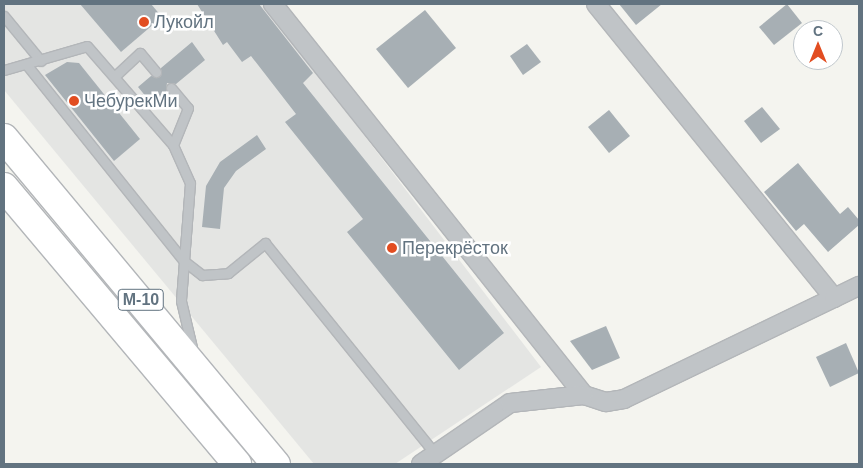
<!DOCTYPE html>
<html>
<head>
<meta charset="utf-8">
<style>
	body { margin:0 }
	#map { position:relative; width:863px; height:468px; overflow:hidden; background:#f4f4ef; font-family:Arial,sans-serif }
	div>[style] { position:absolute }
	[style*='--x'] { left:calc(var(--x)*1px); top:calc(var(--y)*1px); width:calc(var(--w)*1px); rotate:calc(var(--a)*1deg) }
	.built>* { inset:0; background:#e4e5e3 }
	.building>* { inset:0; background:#a7afb4 }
	.roads { filter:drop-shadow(1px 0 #b3b6b9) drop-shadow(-1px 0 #b3b6b9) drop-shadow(0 1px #b3b6b9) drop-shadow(0 -1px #b3b6b9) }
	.service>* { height:9px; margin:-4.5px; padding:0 4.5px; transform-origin:4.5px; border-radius:4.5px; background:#c0c4c7 }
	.minor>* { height:18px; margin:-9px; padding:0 9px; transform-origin:9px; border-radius:9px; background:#c0c4c7 }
	.trunk>* { height:28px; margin:-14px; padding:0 14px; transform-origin:14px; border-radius:14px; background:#fff }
	.dots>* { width:14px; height:14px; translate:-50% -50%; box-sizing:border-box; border:2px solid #fff; border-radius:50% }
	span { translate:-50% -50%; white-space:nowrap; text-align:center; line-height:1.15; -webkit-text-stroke:5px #fff; paint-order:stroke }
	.shield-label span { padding:1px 4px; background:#fff; border:1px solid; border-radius:4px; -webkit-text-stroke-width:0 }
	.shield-label { font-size:16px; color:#627380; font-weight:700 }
	.poi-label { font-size:18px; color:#627380 }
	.left { translate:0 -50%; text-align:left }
	.frame { position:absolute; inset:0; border:5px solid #627380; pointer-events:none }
	.north { position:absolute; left:793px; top:20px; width:50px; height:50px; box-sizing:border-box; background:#fff; border:1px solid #c0c7cc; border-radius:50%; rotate:0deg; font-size:14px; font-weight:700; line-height:20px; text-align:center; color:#627380 }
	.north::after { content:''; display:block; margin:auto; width:18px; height:22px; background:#e24d21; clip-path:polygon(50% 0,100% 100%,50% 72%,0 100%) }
</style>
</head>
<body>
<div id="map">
	<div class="built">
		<div style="clip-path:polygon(4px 4px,264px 4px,541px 367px,395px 464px,314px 464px,4px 90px)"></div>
	</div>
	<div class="building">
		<div style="clip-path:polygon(80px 4px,151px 4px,162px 17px,121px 52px)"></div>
		<div style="clip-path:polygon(197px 4px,259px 4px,313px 73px,303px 83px,504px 333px,459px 370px,347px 232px,363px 219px,285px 122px,296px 114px,251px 56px,242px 62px,227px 42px,223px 45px)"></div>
		<div style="clip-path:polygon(619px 4px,662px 4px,636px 25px)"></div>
		<div style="clip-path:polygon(787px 4px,802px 23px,774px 45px,759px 27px)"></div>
		<div style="clip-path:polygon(425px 10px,456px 48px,408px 88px,376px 49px)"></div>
		<div style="clip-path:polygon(192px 42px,205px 60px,176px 84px,167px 83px,166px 92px,152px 104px,138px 87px,151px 76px,160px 77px,161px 68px)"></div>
		<div style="clip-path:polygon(527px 44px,541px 62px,523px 75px,510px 56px)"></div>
		<div style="clip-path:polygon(67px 62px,79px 63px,140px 139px,114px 161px,45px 75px)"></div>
		<div style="clip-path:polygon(762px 107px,780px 129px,761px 143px,744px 121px)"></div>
		<div style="clip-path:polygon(609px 110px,630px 136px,609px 153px,588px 127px)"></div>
		<div style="clip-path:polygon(257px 135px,266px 149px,236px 171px,224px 188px,220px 229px,202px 227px,206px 186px,220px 162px)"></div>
		<div style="clip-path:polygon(798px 163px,840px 214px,848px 207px,859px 220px,859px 225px,828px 252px,804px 224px,796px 231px,764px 192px)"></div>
		<div style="clip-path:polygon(606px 326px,620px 358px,592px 370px,570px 341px)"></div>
		<div style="clip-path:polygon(846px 343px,859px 373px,830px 387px,816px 357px)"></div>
	</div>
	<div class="roads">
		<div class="service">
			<div style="--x:4;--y:16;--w:58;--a:50.6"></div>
			<div style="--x:26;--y:64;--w:253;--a:51.3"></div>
			<div style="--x:184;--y:261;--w:23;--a:38"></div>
			<div style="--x:202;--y:275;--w:26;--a:-4"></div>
			<div style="--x:228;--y:273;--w:48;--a:-39"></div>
			<div style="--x:265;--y:243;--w:271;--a:51.1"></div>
			<div style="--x:4;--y:70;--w:86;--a:-16.1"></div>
			<div style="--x:87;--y:46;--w:131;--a:49"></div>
			<div style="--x:173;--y:145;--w:42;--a:65.9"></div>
			<div style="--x:190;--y:183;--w:118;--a:94.4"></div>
			<div style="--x:181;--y:301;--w:47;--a:76.6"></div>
			<div style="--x:115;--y:76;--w:34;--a:-43"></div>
			<div style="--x:140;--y:53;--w:25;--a:50"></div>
			<div style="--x:171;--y:88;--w:26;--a:50"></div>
			<div style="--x:188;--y:108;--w:40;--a:112"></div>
		</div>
		<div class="minor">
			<div style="--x:273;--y:4;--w:500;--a:51.5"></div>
			<div style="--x:584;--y:395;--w:23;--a:18"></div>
			<div style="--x:606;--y:402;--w:18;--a:-9"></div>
			<div style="--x:624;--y:399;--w:233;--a:-25.7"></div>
			<div style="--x:834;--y:298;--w:378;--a:-129"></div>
			<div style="--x:834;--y:298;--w:28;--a:-26"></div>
			<div style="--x:421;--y:464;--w:108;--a:-34.4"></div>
			<div style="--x:510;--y:403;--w:74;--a:-6.2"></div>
		</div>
		<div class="trunk">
			<div style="--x:4;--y:138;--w:425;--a:50.2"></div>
			<div style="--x:4;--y:187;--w:362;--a:49.9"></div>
		</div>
	</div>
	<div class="dots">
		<div style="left:144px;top:22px;background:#e24d21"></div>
		<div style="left:74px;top:101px;background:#e24d21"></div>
		<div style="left:392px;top:248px;background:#e24d21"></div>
	</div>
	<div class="shield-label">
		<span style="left:141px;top:300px">М-10</span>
	</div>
	<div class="poi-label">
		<span class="left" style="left:154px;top:22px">Лукойл</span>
		<span class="left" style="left:84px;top:101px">ЧебурекМи</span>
		<span class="left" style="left:402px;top:248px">Перекрёсток</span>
	</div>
	<div class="frame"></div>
	<div class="north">С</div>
</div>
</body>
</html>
